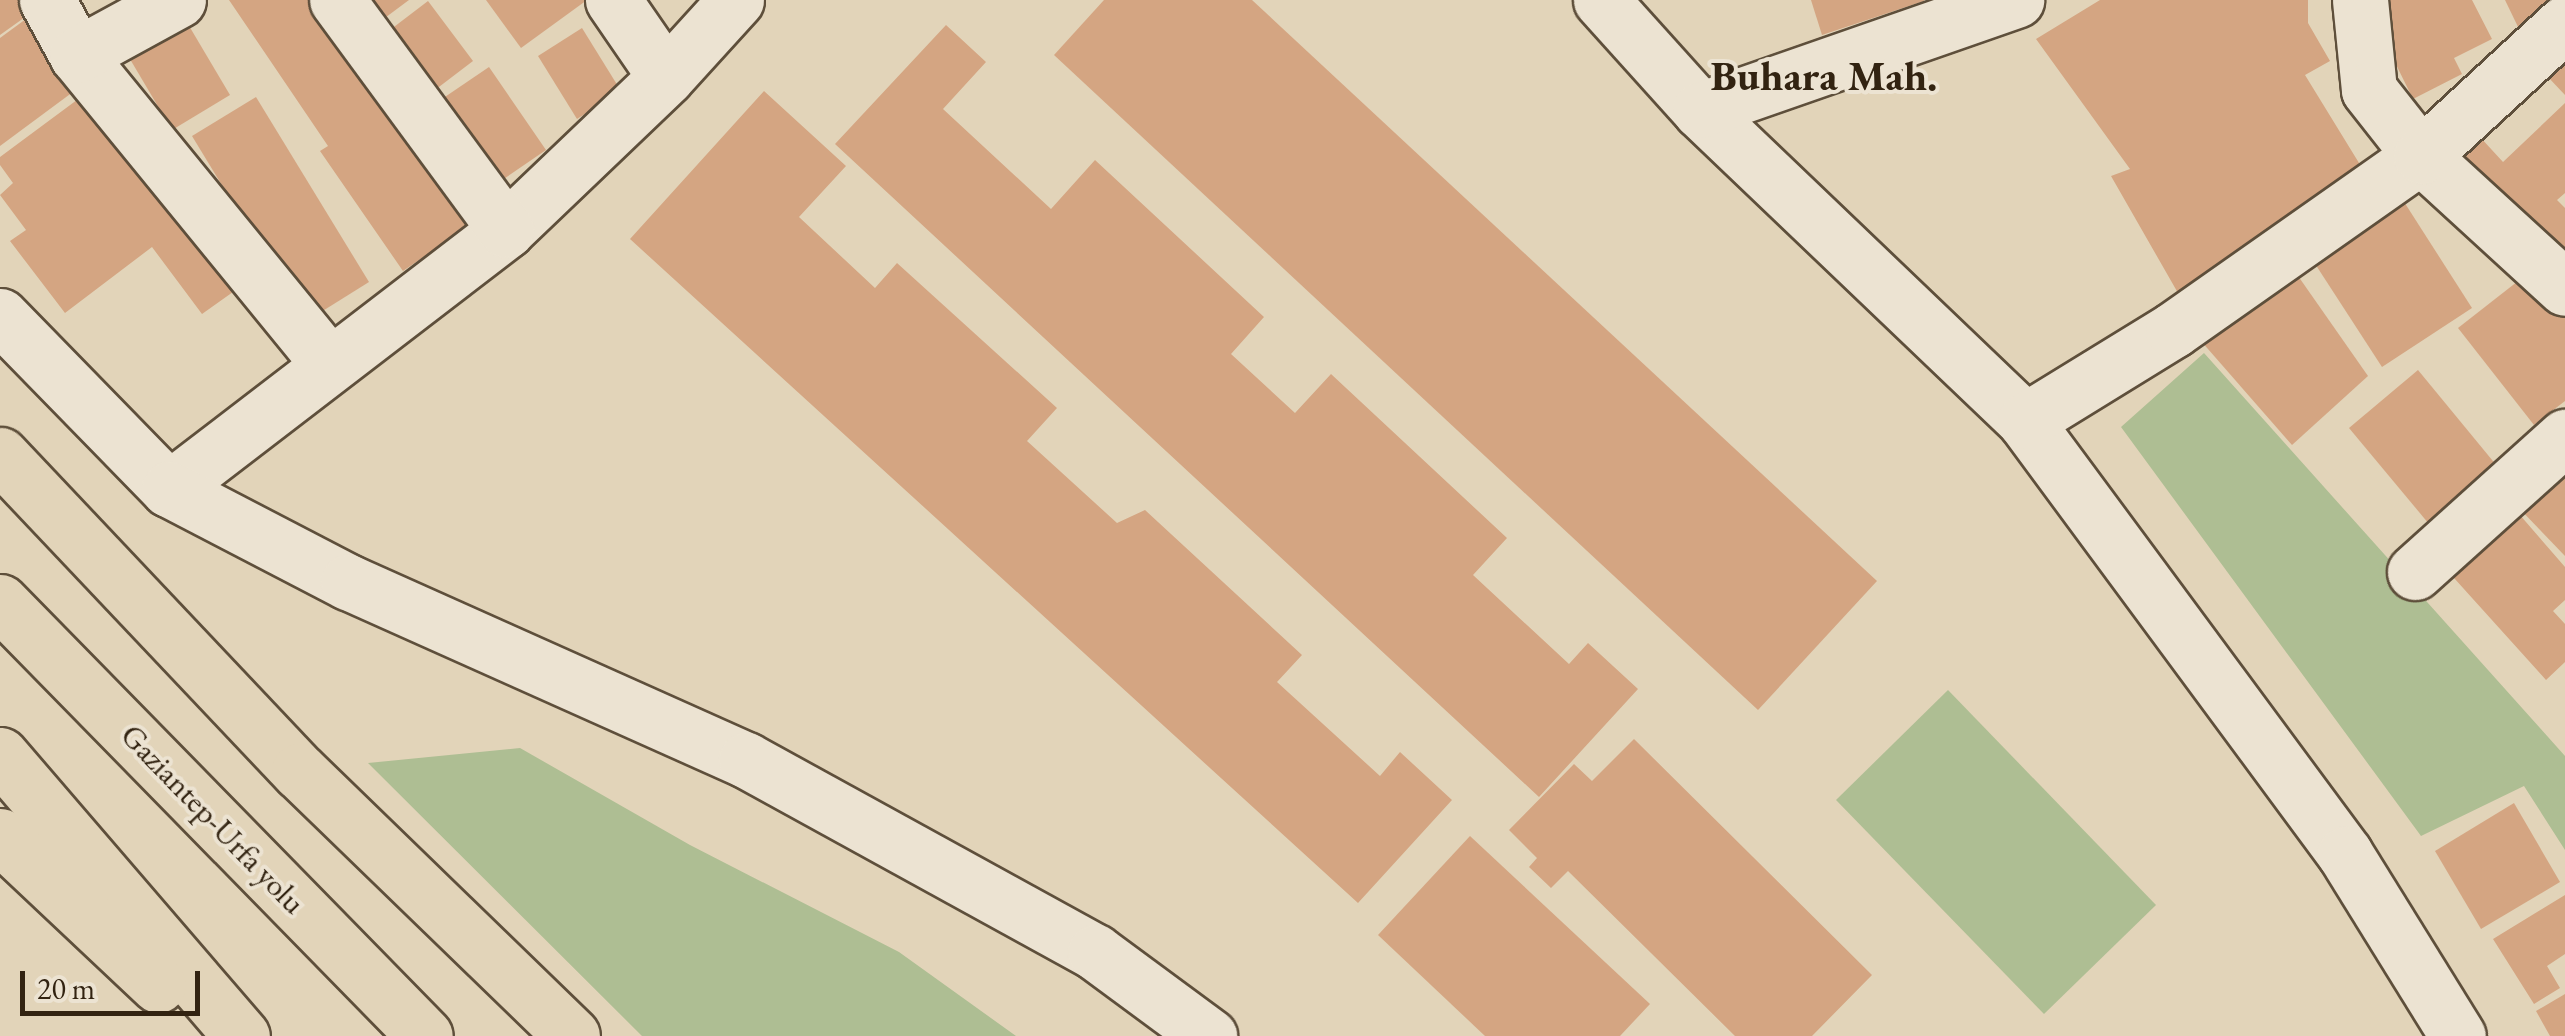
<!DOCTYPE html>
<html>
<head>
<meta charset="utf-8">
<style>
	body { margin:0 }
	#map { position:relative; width:2565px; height:1036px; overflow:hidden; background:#e2d4b9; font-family:"EB Garamond",serif }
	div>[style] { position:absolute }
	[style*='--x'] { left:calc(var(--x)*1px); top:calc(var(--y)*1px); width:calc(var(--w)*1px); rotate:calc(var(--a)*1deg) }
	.green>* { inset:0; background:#aebe93 }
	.building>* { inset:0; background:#d4a582 }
	.roads { filter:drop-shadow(2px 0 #5e4f3b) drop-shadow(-2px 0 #5e4f3b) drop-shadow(0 2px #5e4f3b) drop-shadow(0 -2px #5e4f3b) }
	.minor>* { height:55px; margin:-27.5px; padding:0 27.5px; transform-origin:27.5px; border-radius:27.5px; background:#ece3d2 }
	.tertiary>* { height:55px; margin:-27.5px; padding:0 27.5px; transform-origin:27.5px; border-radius:27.5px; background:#ece3d2 }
	.trunk>* { height:55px; margin:-27.5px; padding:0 27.5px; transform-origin:27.5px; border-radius:27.5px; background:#e2d4b9 }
	span { translate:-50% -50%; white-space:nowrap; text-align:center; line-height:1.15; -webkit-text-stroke:8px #ece3d2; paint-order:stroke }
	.street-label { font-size:32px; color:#322311 }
	.district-label { font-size:42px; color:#322311; font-weight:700 }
	.scale { position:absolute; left:20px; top:971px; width:180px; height:45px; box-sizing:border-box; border:5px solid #322311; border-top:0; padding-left:12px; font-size:30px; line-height:35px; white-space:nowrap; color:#322311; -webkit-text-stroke:8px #ece3d2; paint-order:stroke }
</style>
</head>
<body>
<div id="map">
	<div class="green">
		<div style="clip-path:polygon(2204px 353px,2565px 756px,2565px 850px,2524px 786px,2421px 836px,2121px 427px)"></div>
		<div style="clip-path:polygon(1948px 690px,2156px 905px,2044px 1014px,1836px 800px)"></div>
		<div style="clip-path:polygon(520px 748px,690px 845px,899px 952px,1016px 1036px,642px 1036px,368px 763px)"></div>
	</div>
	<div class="building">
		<div style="clip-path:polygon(0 0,18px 0,28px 15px,0 35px)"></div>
		<div style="clip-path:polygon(229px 0,313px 0,470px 225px,403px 271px,320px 151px,328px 146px)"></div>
		<div style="clip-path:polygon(349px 0,409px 0,370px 29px)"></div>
		<div style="clip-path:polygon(486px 0,587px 0,521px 48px)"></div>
		<div style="clip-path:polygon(1104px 0,1252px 0,1877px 581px,1758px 710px,1054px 55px)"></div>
		<div style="clip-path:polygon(1811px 0,1924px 0,1924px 1px,1822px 35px)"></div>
		<div style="clip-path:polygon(2100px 0,2308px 0,2308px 23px,2330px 61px,2305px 75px,2367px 176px,2178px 293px,2111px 176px,2130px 169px,2036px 39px)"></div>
		<div style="clip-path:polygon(2376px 0,2472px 0,2492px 39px,2454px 58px,2462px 74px,2413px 99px,2379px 30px)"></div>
		<div style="clip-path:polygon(2505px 0,2561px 0,2520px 31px)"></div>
		<div style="clip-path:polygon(428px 1px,473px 61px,431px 93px,386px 33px)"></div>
		<div style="clip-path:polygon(182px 14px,230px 95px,172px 130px,124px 49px)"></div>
		<div style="clip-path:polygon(30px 16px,81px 86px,0 146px,0 38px)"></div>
		<div style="clip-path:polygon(946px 25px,986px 62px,943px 109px,1051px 209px,1095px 160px,1264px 317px,1231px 354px,1295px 413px,1331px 374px,1507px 538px,1473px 575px,1569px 664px,1588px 643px,1638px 689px,1539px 797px,835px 144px)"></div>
		<div style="clip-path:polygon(582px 28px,621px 91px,577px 119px,538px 56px)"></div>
		<div style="clip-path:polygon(2565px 58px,2565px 95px,2547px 76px)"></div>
		<div style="clip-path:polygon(489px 67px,546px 150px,492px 187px,436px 103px)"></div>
		<div style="clip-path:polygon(764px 91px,846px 166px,799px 217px,875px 288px,897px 263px,1057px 408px,1027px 441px,1117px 523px,1145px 510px,1302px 655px,1277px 682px,1380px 776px,1400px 752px,1452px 800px,1358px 903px,630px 239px)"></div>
		<div style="clip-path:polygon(85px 94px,240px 287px,202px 314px,152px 247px,65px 313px,10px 241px,26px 230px,0 195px,13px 183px,0 165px,0 157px)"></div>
		<div style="clip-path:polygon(256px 97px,369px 282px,305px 322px,192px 136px)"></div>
		<div style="clip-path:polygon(2565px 103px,2565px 193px,2557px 200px,2565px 208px,2565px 274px,2457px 160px,2480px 137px,2503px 162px)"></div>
		<div style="clip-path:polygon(2399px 194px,2472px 308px,2382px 367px,2308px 253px)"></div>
		<div style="clip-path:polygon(2284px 256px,2368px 376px,2292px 445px,2194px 333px)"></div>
		<div style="clip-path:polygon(2536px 267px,2565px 304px,2565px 401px,2534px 425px,2458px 328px)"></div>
		<div style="clip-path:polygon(2418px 370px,2497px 466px,2429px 524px,2349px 428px)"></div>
		<div style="clip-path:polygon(2565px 458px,2565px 556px,2517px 506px)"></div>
		<div style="clip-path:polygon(2513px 507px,2565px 567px,2565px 600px,2553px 611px,2565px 624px,2565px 662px,2546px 680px,2445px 568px)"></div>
		<div style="clip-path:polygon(1634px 739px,1872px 975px,1812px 1036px,1735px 1036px,1568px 871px,1551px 888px,1529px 867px,1537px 858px,1509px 830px,1574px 764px,1592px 781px)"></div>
		<div style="clip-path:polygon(2514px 803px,2560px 882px,2481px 929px,2435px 851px)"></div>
		<div style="clip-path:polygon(1470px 836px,1650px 1004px,1620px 1036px,1485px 1036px,1378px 935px)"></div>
		<div style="clip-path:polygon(2565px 895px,2565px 954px,2547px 966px,2560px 988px,2534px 1004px,2493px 939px)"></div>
		<div style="clip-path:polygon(2565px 994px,2565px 1036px,2550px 1036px,2536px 1011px)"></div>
	</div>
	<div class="roads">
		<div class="minor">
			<div style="--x:47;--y:0;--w:63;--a:61.4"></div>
			<div style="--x:77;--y:55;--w:399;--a:50.8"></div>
			<div style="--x:613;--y:0;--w:93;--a:55.5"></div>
			<div style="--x:1601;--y:0;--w:148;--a:48"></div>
			<div style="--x:1700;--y:110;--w:450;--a:43.7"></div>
			<div style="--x:2025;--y:421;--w:538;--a:53.53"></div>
			<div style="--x:2345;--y:854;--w:214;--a:58.2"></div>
			<div style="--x:2360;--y:0;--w:90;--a:84.3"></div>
			<div style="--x:2369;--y:90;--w:84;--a:51.8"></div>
			<div style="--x:2421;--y:156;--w:195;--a:42.5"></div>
			<div style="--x:77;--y:55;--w:115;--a:-28.6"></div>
			<div style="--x:1700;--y:110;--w:335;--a:-19.2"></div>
			<div style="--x:506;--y:230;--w:221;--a:-43.7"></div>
			<div style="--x:666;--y:77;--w:104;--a:-47.7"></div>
			<div style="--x:2025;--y:421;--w:174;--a:-31.6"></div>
			<div style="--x:2173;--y:330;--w:303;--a:-35.1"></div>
			<div style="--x:2421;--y:156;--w:196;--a:-42.7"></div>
			<div style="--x:169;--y:489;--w:425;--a:-37.5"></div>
			<div style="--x:506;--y:230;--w:285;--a:-126.3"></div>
			<div style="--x:2415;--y:572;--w:202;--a:-42"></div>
		</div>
		<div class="tertiary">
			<div style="--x:0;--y:316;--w:242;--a:45.7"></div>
			<div style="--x:169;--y:489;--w:202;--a:27.5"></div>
			<div style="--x:348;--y:582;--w:436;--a:24.1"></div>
			<div style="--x:746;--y:760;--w:398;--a:28.8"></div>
			<div style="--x:1095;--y:952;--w:142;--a:36.4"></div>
		</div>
		<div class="trunk">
			<div style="--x:0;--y:455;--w:435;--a:46.6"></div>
			<div style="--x:299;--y:771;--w:380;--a:44.1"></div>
			<div style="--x:0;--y:602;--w:607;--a:45.6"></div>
			<div style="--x:0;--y:755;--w:371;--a:49.3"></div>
			<div style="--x:0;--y:836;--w:217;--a:43.3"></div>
		</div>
	</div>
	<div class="street-label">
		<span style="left:213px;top:819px;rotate:46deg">Gaziantep-Urfa yolu</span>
	</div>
	<div class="district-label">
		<span style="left:1824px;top:76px">Buhara Mah.</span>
	</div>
	<div class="scale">20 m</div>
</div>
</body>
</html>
